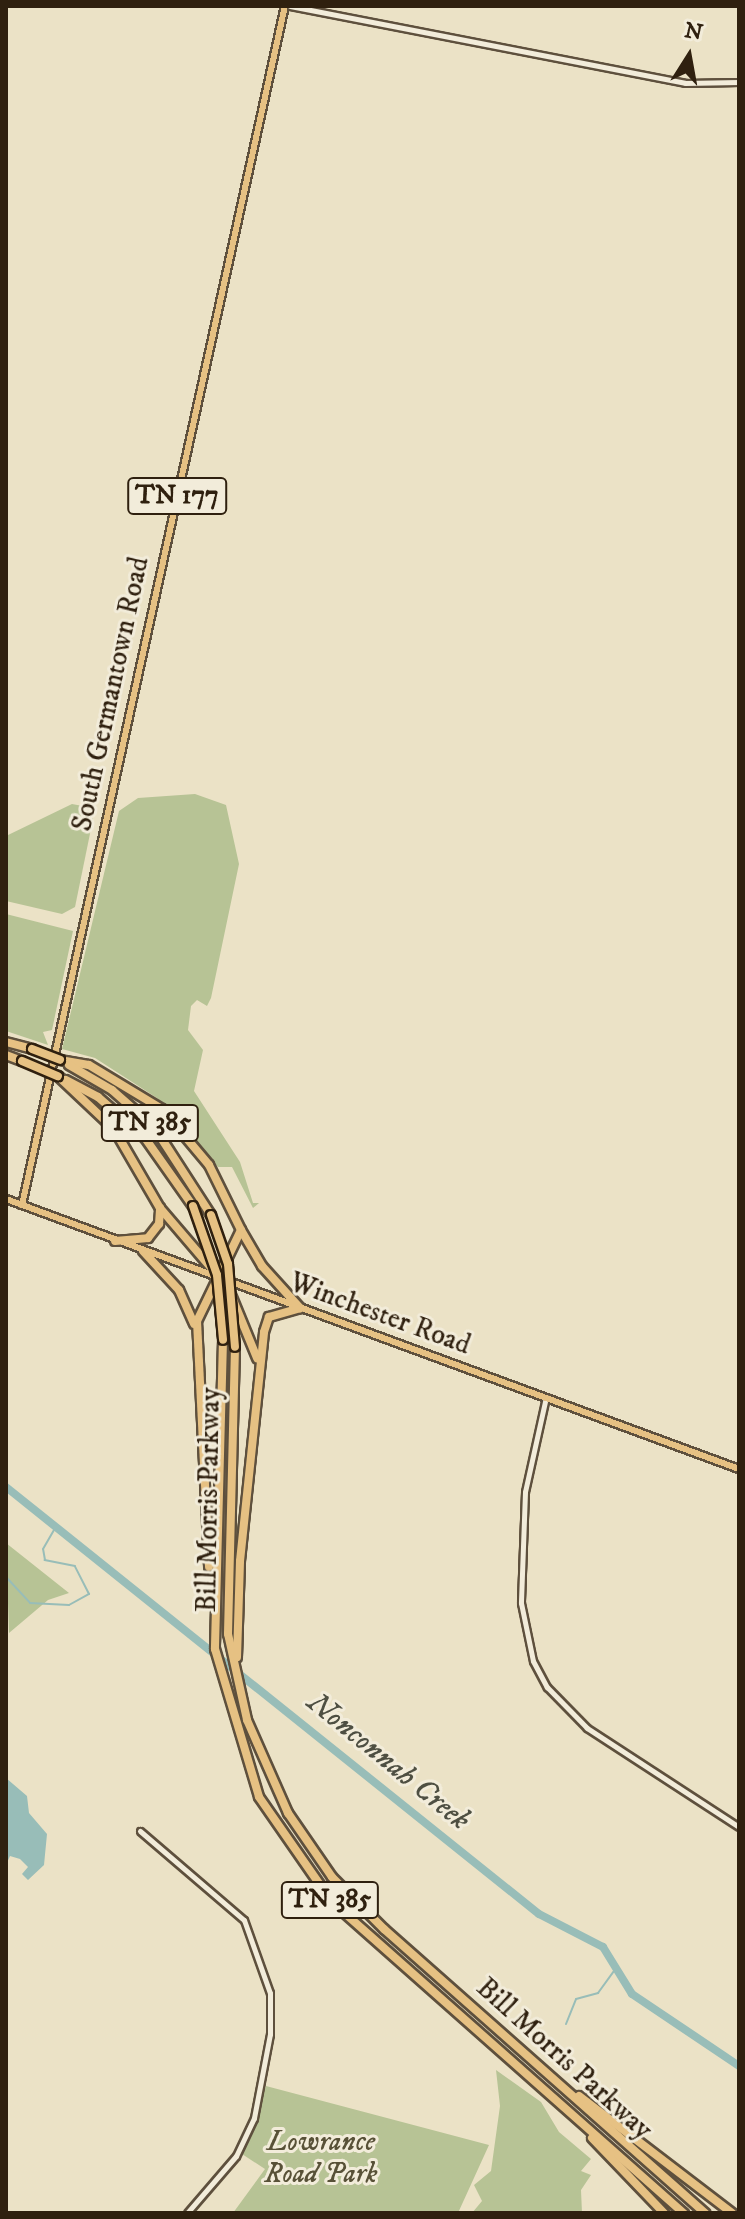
<!DOCTYPE html>
<html>
<head>
<meta charset="utf-8">
<style>
	body { margin:0 }
	#map { position:relative; width:745px; height:2219px; overflow:hidden; background:#ebe2c6; font-family:"IM FELL DW Pica",serif }
	div>[style] { position:absolute }
	[style*='--x'] { left:calc(var(--x)*1px); top:calc(var(--y)*1px); width:calc(var(--w)*1px); rotate:calc(var(--a)*1deg) }
	.green>* { inset:0; background:#b7c395 }
	.water>* { inset:0; background:#98bdb8 }
	.stream>* { height:2px; margin:-1px; padding:0 1px; transform-origin:1px; border-radius:1px; background:#98bdb8 }
	.river>* { height:8px; margin:-4px; padding:0 4px; transform-origin:4px; border-radius:4px; background:#98bdb8 }
	.roads { filter:drop-shadow(2px 0 #5e503d) drop-shadow(-2px 0 #5e503d) drop-shadow(0 2px #5e503d) drop-shadow(0 -2px #5e503d) }
	.tertiary>* { height:5px; margin:-2.5px; padding:0 2.5px; transform-origin:2.5px; border-radius:2.5px; background:#f2ecda }
	.primary>* { height:6px; margin:-3px; padding:0 3px; transform-origin:3px; border-radius:3px; background:#e6c183 }
	.motorway>* { height:8px; margin:-4px; padding:0 4px; transform-origin:4px; border-radius:4px; background:#e6c183 }
	.bridges { filter:drop-shadow(2px 0 #2f200f) drop-shadow(-2px 0 #2f200f) drop-shadow(0 2px #2f200f) drop-shadow(0 -2px #2f200f) }
	.motorway-bridge>* { height:8px; margin:-4px; padding:0 4px; transform-origin:4px; border-radius:4px; background:#e6c183 }
	span { translate:-50% -50%; white-space:nowrap; text-align:center; line-height:1.15; -webkit-text-stroke:6px #f2ecda; paint-order:stroke }
	.shield-label span { padding:2px 6px; background:#f2ecda; border:2px solid; border-radius:6px; -webkit-text-stroke-width:0 }
	.shield-label { font-size:26px; color:#2f200f; font-weight:700 }
	.street-label { font-size:28px; color:#2f200f }
	.park-label { font-size:28px; color:#585137; font-style:italic }
	.water-label { font-size:30px; color:#4e4f42; font-style:italic }
	.frame { position:absolute; inset:0; border:8px solid #2f200f; pointer-events:none }
	.north { position:absolute; left:649px; top:16px; width:80px; height:80px; -webkit-text-stroke:6px #f2ecda; paint-order:stroke; rotate:11deg; font-size:22px; font-weight:700; line-height:32px; text-align:center; color:#2f200f }
	.north::after { content:''; display:block; margin:auto; width:28px; height:36px; background:#2f200f; clip-path:polygon(50% 0,100% 100%,50% 72%,0 100%) }
</style>
</head>
<body>
<div id="map">
	<div class="green">
		<div style="clip-path:polygon(195px 794px,226px 805px,239px 864px,211px 998px,207px 1006px,197px 1000px,191px 1006px,188px 1030px,203px 1050px,194px 1091px,240px 1162px,253px 1203px,259px 1203px,253px 1208px,232px 1167px,218px 1167px,157px 1098px,95px 1058px,62px 1049px,119px 811px,138px 798px)"></div>
		<div style="clip-path:polygon(72px 804px,88px 807px,93px 819px,75px 907px,62px 914px,6px 901px,6px 836px)"></div>
		<div style="clip-path:polygon(6px 914px,73px 931px,52px 1030px,43px 1032px,48px 1045px,6px 1031px)"></div>
		<div style="clip-path:polygon(6px 1543px,69px 1593px,48px 1600px,9px 1633px)"></div>
		<div style="clip-path:polygon(496px 2070px,541px 2102px,559px 2132px,591px 2159px,581px 2171px,591px 2175px,581px 2190px,582px 2213px,472px 2213px,482px 2201px,474px 2185px,491px 2171px,500px 2106px)"></div>
		<div style="clip-path:polygon(266px 2086px,489px 2145px,458px 2213px,233px 2213px,265px 2169px,242px 2154px)"></div>
	</div>
	<div class="water">
		<div style="clip-path:polygon(6px 1778px,27px 1796px,29px 1813px,47px 1834px,44px 1865px,28px 1880px,22px 1874px,28px 1867px,20px 1859px,10px 1856px,6px 1865px)"></div>
	</div>
	<div class="stream">
		<div style="--x:6;--y:1577;--w:35;--a:47"></div>
		<div style="--x:30;--y:1603;--w:39;--a:3"></div>
		<div style="--x:69;--y:1605;--w:23;--a:-29"></div>
		<div style="--x:89;--y:1594;--w:31;--a:-117"></div>
		<div style="--x:75;--y:1566;--w:31;--a:-169"></div>
		<div style="--x:45;--y:1560;--w:11;--a:-100"></div>
		<div style="--x:43;--y:1549;--w:24;--a:-60"></div>
		<div style="--x:566;--y:2024;--w:27;--a:-68"></div>
		<div style="--x:576;--y:1999;--w:23;--a:-15"></div>
		<div style="--x:598;--y:1993;--w:31;--a:-54"></div>
	</div>
	<div class="river">
		<div style="--x:6;--y:1487;--w:683;--a:38.7"></div>
		<div style="--x:539;--y:1914;--w:72;--a:27.3"></div>
		<div style="--x:603;--y:1947;--w:55;--a:58.3"></div>
		<div style="--x:632;--y:1994;--w:129;--a:33.9"></div>
	</div>
	<div class="roads">
		<div class="tertiary">
			<div style="--x:290;--y:6;--w:402;--a:11"></div>
			<div style="--x:685;--y:83;--w:54;--a:-1.1"></div>
			<div style="--x:546;--y:1397;--w:97;--a:102.5"></div>
			<div style="--x:525;--y:1492;--w:111;--a:92.1"></div>
			<div style="--x:521;--y:1603;--w:59;--a:78.3"></div>
			<div style="--x:533;--y:1661;--w:30;--a:62"></div>
			<div style="--x:547;--y:1687;--w:57;--a:45.7"></div>
			<div style="--x:587;--y:1728;--w:181;--a:33.1"></div>
			<div style="--x:140;--y:1831;--w:137;--a:40.6"></div>
			<div style="--x:244;--y:1920;--w:77;--a:70.4"></div>
			<div style="--x:270;--y:1993;--w:41;--a:90"></div>
			<div style="--x:270;--y:2034;--w:86;--a:100.8"></div>
			<div style="--x:254;--y:2118;--w:42;--a:115.3"></div>
			<div style="--x:236;--y:2156;--w:75;--a:130.7"></div>
		</div>
		<div class="primary">
			<div style="--x:6;--y:1199;--w:781;--a:20.22"></div>
			<div style="--x:22;--y:1205;--w:1228;--a:-77.63"></div>
		</div>
		<div class="motorway">
			<div style="--x:6;--y:1042;--w:27;--a:15"></div>
			<div style="--x:6;--y:1055;--w:17;--a:21"></div>
			<div style="--x:60;--y:1060;--w:29;--a:10"></div>
			<div style="--x:89;--y:1065;--w:85;--a:31.1"></div>
			<div style="--x:162;--y:1109;--w:73;--a:50"></div>
			<div style="--x:209;--y:1165;--w:72;--a:63.8"></div>
			<div style="--x:241;--y:1230;--w:101;--a:115.8"></div>
			<div style="--x:197;--y:1321;--w:246;--a:87.2"></div>
			<div style="--x:69;--y:1065;--w:50;--a:30.2"></div>
			<div style="--x:112;--y:1090;--w:56;--a:41.4"></div>
			<div style="--x:154;--y:1127;--w:105;--a:57.1"></div>
			<div style="--x:58;--y:1076;--w:77;--a:43.4"></div>
			<div style="--x:114;--y:1129;--w:91;--a:59.8"></div>
			<div style="--x:160;--y:1208;--w:89;--a:49.5"></div>
			<div style="--x:66;--y:1080;--w:36;--a:28"></div>
			<div style="--x:98;--y:1097;--w:62;--a:41.1"></div>
			<div style="--x:145;--y:1138;--w:83;--a:54.8"></div>
			<div style="--x:241;--y:1230;--w:42;--a:59.7"></div>
			<div style="--x:262;--y:1266;--w:57;--a:47.9"></div>
			<div style="--x:115;--y:1241;--w:33;--a:-5"></div>
			<div style="--x:148;--y:1238;--w:18;--a:-52"></div>
			<div style="--x:159;--y:1224;--w:16;--a:-86"></div>
			<div style="--x:143;--y:1251;--w:53;--a:47.3"></div>
			<div style="--x:179;--y:1290;--w:37;--a:66"></div>
			<div style="--x:229;--y:1290;--w:74;--a:67.6"></div>
			<div style="--x:223;--y:1340;--w:309;--a:91.5"></div>
			<div style="--x:215;--y:1649;--w:154;--a:73.4"></div>
			<div style="--x:259;--y:1797;--w:128;--a:55.2"></div>
			<div style="--x:332;--y:1902;--w:470;--a:41.5"></div>
			<div style="--x:235;--y:1347;--w:287;--a:91.4"></div>
			<div style="--x:228;--y:1634;--w:88;--a:77.5"></div>
			<div style="--x:247;--y:1720;--w:102;--a:66.2"></div>
			<div style="--x:288;--y:1813;--w:78;--a:55.5"></div>
			<div style="--x:332;--y:1877;--w:74;--a:45"></div>
			<div style="--x:384;--y:1929;--w:429;--a:41.5"></div>
			<div style="--x:237;--y:1657;--w:96;--a:-88.2"></div>
			<div style="--x:240;--y:1561;--w:230;--a:-84"></div>
			<div style="--x:264;--y:1332;--w:16;--a:-72"></div>
			<div style="--x:269;--y:1317;--w:32;--a:-16"></div>
			<div style="--x:579;--y:2096;--w:193;--a:37.4"></div>
			<div style="--x:592;--y:2138;--w:104;--a:46.2"></div>
		</div>
	</div>
	<div class="bridges">
		<div class="motorway-bridge">
			<div style="--x:32;--y:1049;--w:30;--a:21"></div>
			<div style="--x:22;--y:1061;--w:39;--a:23"></div>
			<div style="--x:193;--y:1206;--w:73;--a:70.8"></div>
			<div style="--x:217;--y:1275;--w:65;--a:84.7"></div>
			<div style="--x:211;--y:1215;--w:52;--a:70.9"></div>
			<div style="--x:228;--y:1264;--w:83;--a:85.2"></div>
		</div>
	</div>
	<div class="shield-label">
		<span style="left:177px;top:496px">TN 177</span>
		<span style="left:150px;top:1123px">TN 385</span>
		<span style="left:330px;top:1900px">TN 385</span>
	</div>
	<div class="street-label">
		<span style="left:111px;top:694px;rotate:-78deg">South Germantown Road</span>
		<span style="left:380px;top:1314px;rotate:20deg">Winchester Road</span>
		<span style="left:209px;top:1500px;rotate:-89deg">Bill Morris Parkway</span>
		<span style="left:564px;top:2059px;rotate:42deg">Bill Morris Parkway</span>
	</div>
	<div class="park-label">
		<span style="left:321px;top:2158px">Lowrance<br>Road Park</span>
	</div>
	<div class="water-label">
		<span style="left:388px;top:1762px;rotate:39deg">Nonconnah Creek</span>
	</div>
	<div class="frame"></div>
	<div class="north">N</div>
</div>
</body>
</html>
